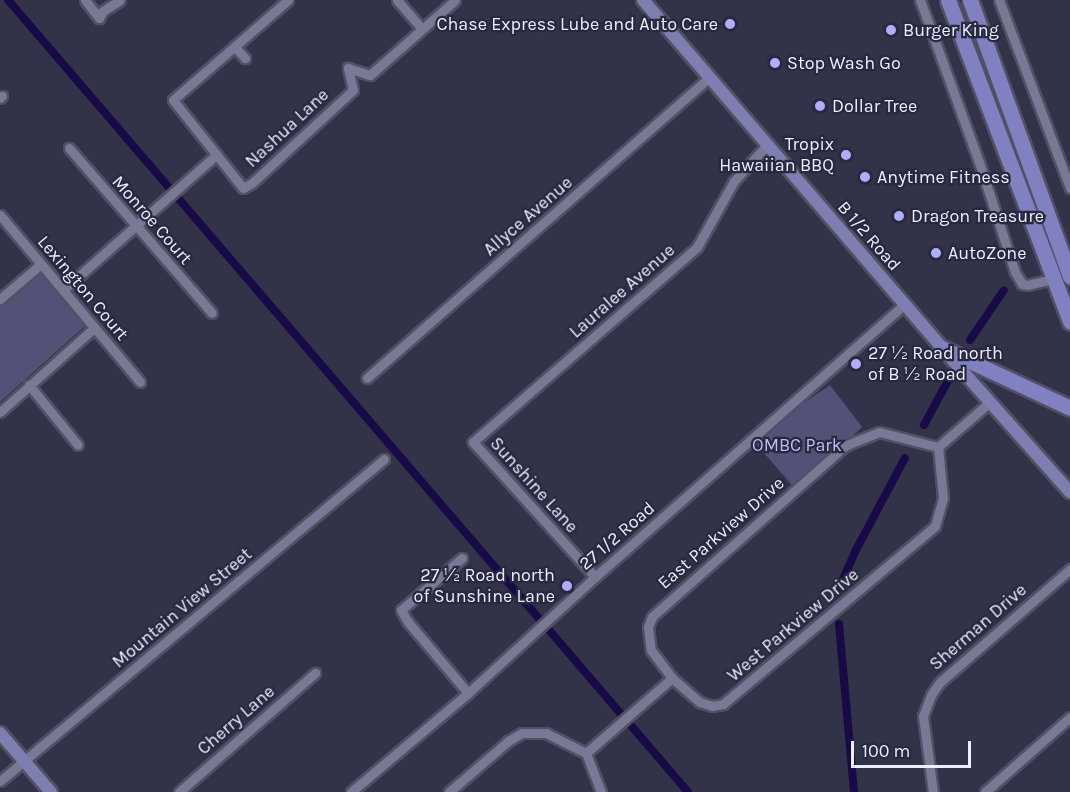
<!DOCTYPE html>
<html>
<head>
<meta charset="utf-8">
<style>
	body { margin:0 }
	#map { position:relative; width:1070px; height:792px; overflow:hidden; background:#323249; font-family:Karla,sans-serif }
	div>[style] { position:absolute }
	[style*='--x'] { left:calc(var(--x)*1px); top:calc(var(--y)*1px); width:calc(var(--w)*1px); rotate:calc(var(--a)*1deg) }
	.green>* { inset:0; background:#525279 }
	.canal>* { height:8px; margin:-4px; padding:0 4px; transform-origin:4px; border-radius:4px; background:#170a46 }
	.roads { filter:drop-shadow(2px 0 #515065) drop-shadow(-2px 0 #515065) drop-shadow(0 2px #515065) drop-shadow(0 -2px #515065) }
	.minor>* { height:9px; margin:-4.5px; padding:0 4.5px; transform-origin:4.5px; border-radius:4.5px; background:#797995 }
	.major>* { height:12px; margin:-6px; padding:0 6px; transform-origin:6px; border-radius:6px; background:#7e7eb0 }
	.highway>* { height:15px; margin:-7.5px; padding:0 7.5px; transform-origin:7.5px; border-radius:7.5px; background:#8181c2 }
	.dots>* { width:16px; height:16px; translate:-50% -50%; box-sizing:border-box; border:3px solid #28283f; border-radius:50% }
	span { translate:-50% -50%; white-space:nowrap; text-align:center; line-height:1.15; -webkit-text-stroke:4.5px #28283f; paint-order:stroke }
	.poi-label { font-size:18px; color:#ecedfd }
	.right { translate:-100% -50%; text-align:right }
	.left { translate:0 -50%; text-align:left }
	.street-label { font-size:18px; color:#ecedfd }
	.park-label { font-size:18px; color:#bdbef7 }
	.scale { position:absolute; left:851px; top:741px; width:120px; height:27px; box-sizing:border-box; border:3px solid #ecedfd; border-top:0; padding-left:8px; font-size:18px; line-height:21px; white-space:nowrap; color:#ecedfd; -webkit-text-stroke:4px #28283f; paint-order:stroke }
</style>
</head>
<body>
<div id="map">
	<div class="green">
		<div style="clip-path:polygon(39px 272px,44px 273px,86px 325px,0 402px,0 305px)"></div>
		<div style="clip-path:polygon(830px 385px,862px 427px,796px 490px,752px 439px)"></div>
	</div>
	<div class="canal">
		<div style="--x:8;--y:0;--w:1044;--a:49.35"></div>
		<div style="--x:970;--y:340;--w:60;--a:-55.8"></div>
		<div style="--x:924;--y:425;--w:57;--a:-61.6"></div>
		<div style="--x:839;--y:588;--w:42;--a:-65.9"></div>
		<div style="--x:856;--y:550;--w:104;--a:-62"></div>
		<div style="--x:839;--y:624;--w:169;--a:84.9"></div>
	</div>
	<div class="roads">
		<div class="minor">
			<div style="--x:85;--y:0;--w:23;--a:52"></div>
			<div style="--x:99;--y:18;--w:8;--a:-60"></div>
			<div style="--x:103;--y:11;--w:20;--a:-33"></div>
			<div style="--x:288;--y:0;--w:152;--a:139"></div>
			<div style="--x:173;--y:100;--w:112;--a:51.5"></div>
			<div style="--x:243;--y:188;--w:10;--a:-29"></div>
			<div style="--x:252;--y:183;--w:137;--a:-42.6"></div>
			<div style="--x:353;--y:90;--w:23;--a:-103"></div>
			<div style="--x:348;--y:68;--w:23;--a:18"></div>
			<div style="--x:370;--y:75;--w:113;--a:-41.4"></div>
			<div style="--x:397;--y:0;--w:38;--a:49"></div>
			<div style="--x:920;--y:0;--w:172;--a:70"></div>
			<div style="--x:979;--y:162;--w:116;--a:71.9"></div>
			<div style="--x:1015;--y:272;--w:14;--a:60"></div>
			<div style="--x:1022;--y:284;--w:5;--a:11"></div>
			<div style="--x:1027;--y:285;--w:28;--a:-13"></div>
			<div style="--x:999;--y:0;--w:201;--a:69.3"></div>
			<div style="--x:235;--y:47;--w:15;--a:48"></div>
			<div style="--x:0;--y:98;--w:3;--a:-45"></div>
			<div style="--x:69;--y:148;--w:218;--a:49.1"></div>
			<div style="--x:0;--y:215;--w:218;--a:50"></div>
			<div style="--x:63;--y:290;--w:205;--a:-41.4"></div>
			<div style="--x:0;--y:299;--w:54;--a:-40.5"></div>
			<div style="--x:367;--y:378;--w:456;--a:-41.3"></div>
			<div style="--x:29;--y:385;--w:77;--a:50.8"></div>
			<div style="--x:0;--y:412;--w:126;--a:-41.8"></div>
			<div style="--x:938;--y:447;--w:61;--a:-165.7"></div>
			<div style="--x:879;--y:432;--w:37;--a:158"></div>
			<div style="--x:845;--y:446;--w:258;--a:138.5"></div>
			<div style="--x:652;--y:617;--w:11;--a:112"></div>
			<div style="--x:648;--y:627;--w:23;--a:83"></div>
			<div style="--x:651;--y:650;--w:35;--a:53"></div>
			<div style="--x:672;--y:678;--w:37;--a:41"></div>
			<div style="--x:700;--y:702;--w:13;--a:18"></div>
			<div style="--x:712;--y:706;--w:11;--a:-10"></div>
			<div style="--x:723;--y:704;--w:277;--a:-40"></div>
			<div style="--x:935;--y:526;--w:29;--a:-74"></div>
			<div style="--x:943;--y:498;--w:51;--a:-95.6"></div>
			<div style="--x:938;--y:447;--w:69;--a:-40.9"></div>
			<div style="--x:462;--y:558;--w:80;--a:139.6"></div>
			<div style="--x:401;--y:610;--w:14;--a:60"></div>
			<div style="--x:408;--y:622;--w:93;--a:49.8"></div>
			<div style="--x:595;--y:577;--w:182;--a:-132.1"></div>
			<div style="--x:473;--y:442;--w:297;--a:-41"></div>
			<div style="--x:697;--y:247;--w:76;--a:-60.7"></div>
			<div style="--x:734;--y:181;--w:49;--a:-47.5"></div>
			<div style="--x:586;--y:753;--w:114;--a:-41.1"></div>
			<div style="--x:586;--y:753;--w:42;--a:69"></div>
			<div style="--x:0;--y:781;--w:501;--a:-39.98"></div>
			<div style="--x:179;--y:792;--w:181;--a:-41.2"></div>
			<div style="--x:351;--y:792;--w:153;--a:-40.2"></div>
			<div style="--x:468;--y:693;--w:172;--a:-42.4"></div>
			<div style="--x:595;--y:577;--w:412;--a:-41.4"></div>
			<div style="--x:449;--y:792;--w:78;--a:-40.8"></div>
			<div style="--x:508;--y:741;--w:16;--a:-30"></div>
			<div style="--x:522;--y:733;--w:24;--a:0"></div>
			<div style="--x:546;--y:733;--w:45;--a:26.6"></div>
			<div style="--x:933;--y:792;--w:77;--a:-97.5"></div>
			<div style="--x:923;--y:716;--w:22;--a:-69"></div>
			<div style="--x:931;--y:695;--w:14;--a:-56"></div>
			<div style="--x:939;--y:683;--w:174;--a:-41"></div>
			<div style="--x:985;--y:792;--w:113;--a:-41.4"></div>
		</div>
		<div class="major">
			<div style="--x:643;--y:0;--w:459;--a:49.3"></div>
			<div style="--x:942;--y:348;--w:193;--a:48.4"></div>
			<div style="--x:0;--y:733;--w:78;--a:49.2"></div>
		</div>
		<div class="highway">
			<div style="--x:948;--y:0;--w:344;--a:69.2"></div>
			<div style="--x:970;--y:0;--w:294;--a:70.1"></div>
			<div style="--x:942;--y:348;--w:141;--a:25.1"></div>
		</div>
	</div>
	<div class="dots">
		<div style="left:730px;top:24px;background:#aeaefa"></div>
		<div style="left:891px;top:30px;background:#aeaefa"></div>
		<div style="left:775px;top:63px;background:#aeaefa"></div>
		<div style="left:820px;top:106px;background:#aeaefa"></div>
		<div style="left:846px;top:155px;background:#aeaefa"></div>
		<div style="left:865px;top:177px;background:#aeaefa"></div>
		<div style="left:899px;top:216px;background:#aeaefa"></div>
		<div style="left:936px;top:253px;background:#aeaefa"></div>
		<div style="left:856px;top:364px;background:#aeaefa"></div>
		<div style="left:567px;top:586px;background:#aeaefa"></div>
	</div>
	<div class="poi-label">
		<span class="right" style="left:718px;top:24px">Chase Express Lube and Auto Care</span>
		<span class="left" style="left:903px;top:30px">Burger King</span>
		<span class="left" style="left:787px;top:63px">Stop Wash Go</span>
		<span class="left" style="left:832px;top:106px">Dollar Tree</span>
		<span class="right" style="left:834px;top:155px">Tropix<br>Hawaiian BBQ</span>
		<span class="left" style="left:877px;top:177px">Anytime Fitness</span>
		<span class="left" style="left:911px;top:216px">Dragon Treasure</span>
		<span class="left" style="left:948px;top:253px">AutoZone</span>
		<span class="left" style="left:868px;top:364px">27 ½ Road north<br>of B ½ Road</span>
		<span class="right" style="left:555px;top:586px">27 ½ Road north<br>of Sunshine Lane</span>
	</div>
	<div class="street-label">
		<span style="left:287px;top:128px;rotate:-43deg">Nashua Lane</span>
		<span style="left:528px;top:216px;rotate:-41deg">Allyce Avenue</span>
		<span style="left:152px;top:220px;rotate:49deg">Monroe Court</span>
		<span style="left:869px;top:236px;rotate:49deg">B 1/2 Road</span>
		<span style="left:83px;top:288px;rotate:50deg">Lexington Court</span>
		<span style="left:622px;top:291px;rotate:-41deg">Lauralee Avenue</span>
		<span style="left:534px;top:485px;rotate:48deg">Sunshine Lane</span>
		<span style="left:721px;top:533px;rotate:-41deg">East Parkview Drive</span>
		<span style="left:617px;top:536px;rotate:-41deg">27 1/2 Road</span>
		<span style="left:182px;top:608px;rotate:-40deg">Mountain View Street</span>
		<span style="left:793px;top:625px;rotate:-40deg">West Parkview Drive</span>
		<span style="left:978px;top:627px;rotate:-41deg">Sherman Drive</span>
		<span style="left:236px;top:720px;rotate:-41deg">Cherry Lane</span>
	</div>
	<div class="park-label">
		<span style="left:797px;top:445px">OMBC Park</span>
	</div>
	<div class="scale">100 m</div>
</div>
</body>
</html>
